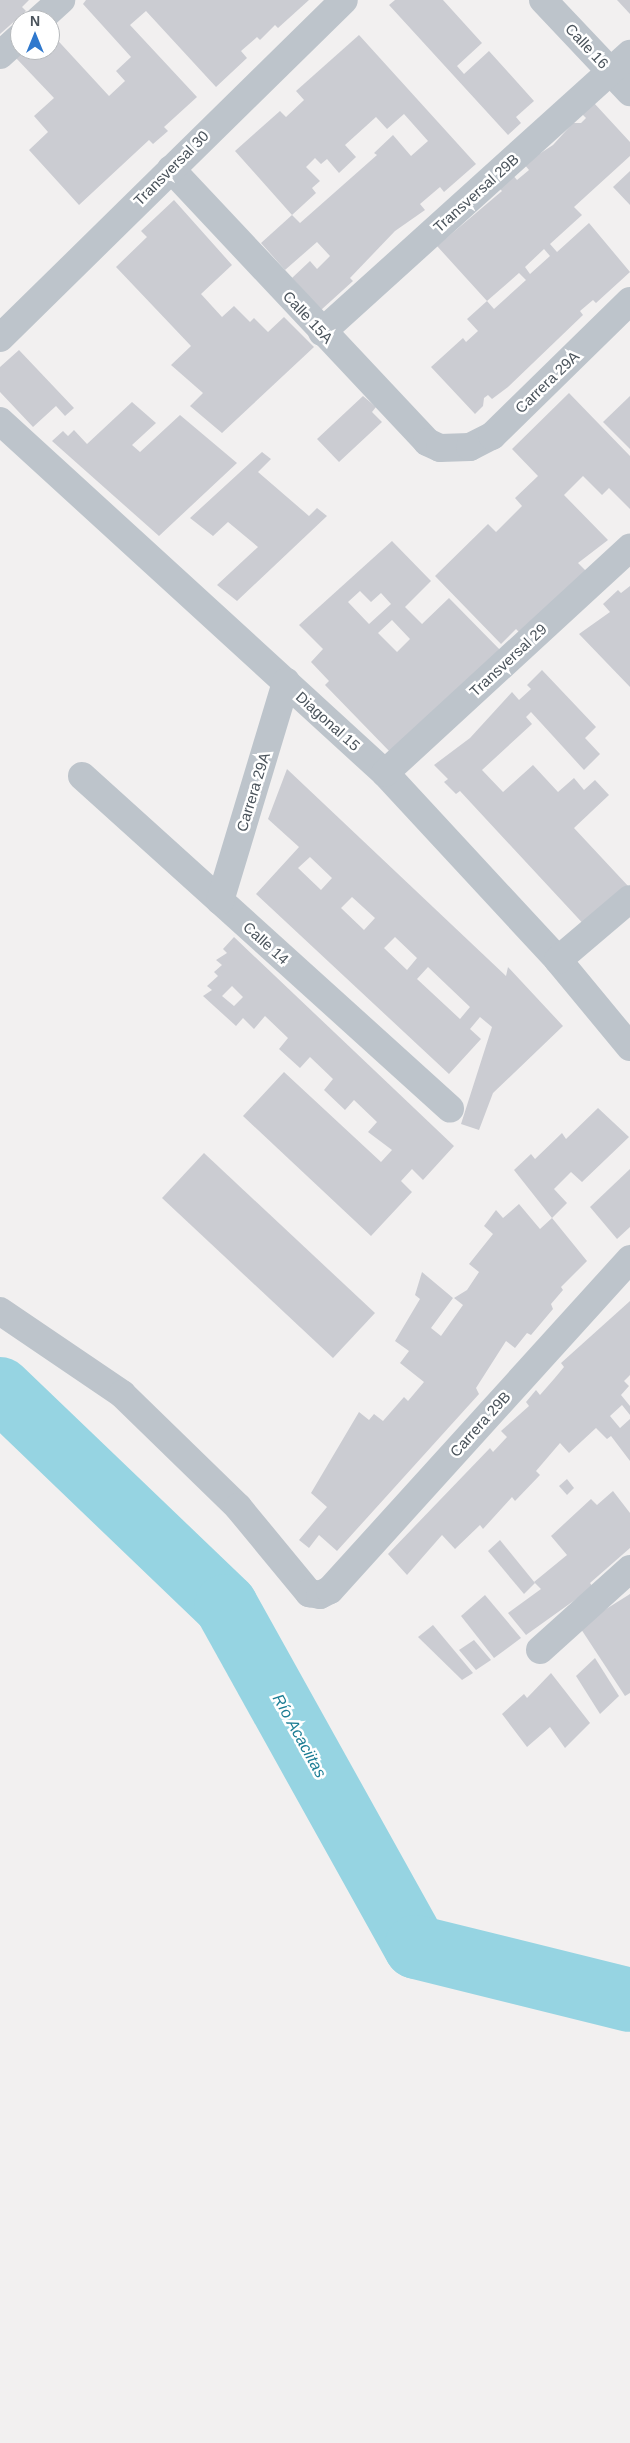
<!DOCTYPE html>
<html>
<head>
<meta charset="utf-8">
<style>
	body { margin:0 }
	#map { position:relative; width:630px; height:2443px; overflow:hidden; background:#f2f0f0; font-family:Helvetica,sans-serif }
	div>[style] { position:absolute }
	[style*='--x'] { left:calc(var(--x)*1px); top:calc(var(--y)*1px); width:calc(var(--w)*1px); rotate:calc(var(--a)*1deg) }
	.river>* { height:64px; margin:-32px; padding:0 32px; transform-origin:32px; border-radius:32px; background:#96d4e2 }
	.building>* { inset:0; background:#cbccd2 }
	.street>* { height:28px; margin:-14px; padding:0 14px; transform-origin:14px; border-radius:14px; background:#bdc4cb }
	span { translate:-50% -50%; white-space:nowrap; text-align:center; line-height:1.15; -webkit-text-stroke:5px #fff; paint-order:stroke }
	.street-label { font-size:15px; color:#4a535b }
	.water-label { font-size:16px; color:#1c7d94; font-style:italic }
	.north { position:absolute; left:10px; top:10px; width:50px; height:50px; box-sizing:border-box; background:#fff; border:1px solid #b7babd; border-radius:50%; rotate:0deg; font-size:14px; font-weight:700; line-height:20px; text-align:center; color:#4a535b }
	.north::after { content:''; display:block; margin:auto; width:18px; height:22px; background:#2f78cd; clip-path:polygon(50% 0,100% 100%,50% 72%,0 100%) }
</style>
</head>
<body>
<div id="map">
	<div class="river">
		<div style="--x:0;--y:1389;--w:313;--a:43.8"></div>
		<div style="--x:226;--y:1606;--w:390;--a:60.9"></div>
		<div style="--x:416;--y:1947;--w:220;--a:13.9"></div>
	</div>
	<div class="building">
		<div style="clip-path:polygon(0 0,29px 0,22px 7px,26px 11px,0 34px)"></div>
		<div style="clip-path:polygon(86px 0,309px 0,278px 28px,275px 25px,260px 40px,257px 37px,241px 51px,247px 58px,216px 87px,146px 11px,130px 25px,197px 97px,164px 127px,168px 131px,153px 144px,149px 140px,79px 205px,29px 150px,48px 132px,34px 116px,54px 98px,16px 58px,25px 50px,50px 50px,50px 32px,109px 96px,125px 81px,116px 71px,131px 57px,83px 4px)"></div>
		<div style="clip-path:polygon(395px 0,443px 0,482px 43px,457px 66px,464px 74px,489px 51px,534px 101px,516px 117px,521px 123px,508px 135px,389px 5px)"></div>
		<div style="clip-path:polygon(617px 0,630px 0,630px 14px)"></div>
		<div style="clip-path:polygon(evenodd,359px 35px,476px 164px,444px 192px,440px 187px,420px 204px,425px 210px,395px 231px,350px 278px,353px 281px,321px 310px,292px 278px,310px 261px,317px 269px,330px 256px,317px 242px,285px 270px,261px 243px,292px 215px,235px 151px,280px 111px,286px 117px,304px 100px,296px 91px,359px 35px,404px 114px,428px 141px,411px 156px,393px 135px,374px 153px,377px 155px,300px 223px,292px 215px,316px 193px,312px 188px,320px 181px,306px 167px,315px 158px,321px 164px,327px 159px,339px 173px,356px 157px,345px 145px,376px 117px,387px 129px,404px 114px)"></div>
		<div style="clip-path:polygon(evenodd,594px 103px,630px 142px,630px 156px,574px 207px,582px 215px,550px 244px,557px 252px,589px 223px,630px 272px,596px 303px,593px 300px,580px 311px,583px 315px,508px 387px,492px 399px,488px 395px,484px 398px,483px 406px,475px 414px,431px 367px,463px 338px,466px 342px,478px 331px,467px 319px,487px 301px,494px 309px,526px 280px,519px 273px,487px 301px,437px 246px,502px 191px,498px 187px,512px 174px,517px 180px,529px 170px,524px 164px,553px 145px,573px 123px,581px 123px,586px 118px,582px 114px,594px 103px,544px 249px,550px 256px,530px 274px,525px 267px,544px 249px)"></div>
		<div style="clip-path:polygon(630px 171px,630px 205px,613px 187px)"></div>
		<div style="clip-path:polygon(174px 200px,232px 265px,201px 294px,222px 317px,234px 306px,250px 322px,254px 318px,268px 332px,284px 317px,314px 347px,222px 433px,190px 406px,203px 393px,171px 365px,191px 346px,116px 267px,147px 237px,141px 231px)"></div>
		<div style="clip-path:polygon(19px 350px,74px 408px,65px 416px,56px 406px,33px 427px,0 392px,0 367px)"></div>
		<div style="clip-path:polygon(569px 393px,630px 456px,630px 509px,609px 488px,602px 495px,583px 476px,564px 495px,608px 540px,578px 563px,586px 571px,521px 634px,516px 629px,501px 644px,435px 576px,488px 524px,496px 532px,522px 506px,515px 498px,538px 476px,512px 449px)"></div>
		<div style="clip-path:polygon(363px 396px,376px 407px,372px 412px,382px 422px,339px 462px,317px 439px)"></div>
		<div style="clip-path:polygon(630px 396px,630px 449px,603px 422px)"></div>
		<div style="clip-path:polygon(132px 402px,156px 423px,132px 445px,140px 452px,180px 415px,237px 463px,159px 536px,52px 441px,63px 431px,68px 436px,74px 430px,87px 444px)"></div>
		<div style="clip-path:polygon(262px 452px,271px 459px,258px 472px,309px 516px,317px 508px,327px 516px,237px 601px,217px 585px,258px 547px,228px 522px,213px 536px,190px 518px)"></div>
		<div style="clip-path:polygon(evenodd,392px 541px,431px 581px,405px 607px,422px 624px,449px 598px,506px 656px,392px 754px,325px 685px,329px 681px,311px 662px,323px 649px,299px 625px,392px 541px,360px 591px,371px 602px,381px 593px,391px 604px,369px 624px,348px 602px,360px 591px,392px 541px,392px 620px,410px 639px,397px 652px,378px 633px,392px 620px)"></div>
		<div style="clip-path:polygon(630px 586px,630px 687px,579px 634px,610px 612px,603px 604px,618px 590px,621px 593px)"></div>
		<div style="clip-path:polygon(542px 670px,596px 727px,585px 738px,600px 754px,584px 770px,531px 712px,526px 717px,532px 724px,482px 770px,503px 792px,533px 765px,558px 792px,574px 778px,584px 790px,595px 780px,609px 795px,574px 828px,629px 887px,589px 930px,460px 791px,456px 794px,444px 782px,448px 779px,434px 765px,470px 738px,512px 692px,519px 700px,531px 689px,527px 685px)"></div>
		<div style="clip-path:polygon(evenodd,287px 769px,506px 976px,508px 967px,563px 1026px,493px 1093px,479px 1130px,461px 1124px,492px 1027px,480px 1017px,470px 1029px,481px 1039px,449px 1074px,256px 894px,299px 847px,268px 819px,287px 769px,310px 857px,332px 878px,321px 890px,298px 868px,310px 857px,287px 769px,352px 897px,375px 918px,364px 930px,341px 908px,352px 897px,287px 769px,395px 937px,417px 958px,407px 970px,384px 948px,395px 937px,287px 769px,428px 967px,470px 1007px,460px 1019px,417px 979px,428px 967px)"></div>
		<div style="clip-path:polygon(evenodd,234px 937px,454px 1146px,423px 1180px,412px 1169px,401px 1181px,412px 1192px,371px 1236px,243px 1116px,284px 1072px,381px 1162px,392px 1150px,368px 1132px,377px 1122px,354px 1100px,345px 1110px,324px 1090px,333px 1079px,310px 1057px,300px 1068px,279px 1049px,288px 1038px,265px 1016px,254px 1029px,243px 1018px,236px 1026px,203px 996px,212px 990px,207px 986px,218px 976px,214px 972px,222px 965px,216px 960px,227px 953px,223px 949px,234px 937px,232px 986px,243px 997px,234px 1006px,222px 996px,232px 986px)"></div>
		<div style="clip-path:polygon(598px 1108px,629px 1137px,582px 1182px,571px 1172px,554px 1189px,567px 1203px,552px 1218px,514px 1170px,531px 1154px,535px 1159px,562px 1133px,566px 1139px)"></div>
		<div style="clip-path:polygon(204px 1153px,375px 1313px,333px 1358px,162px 1198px)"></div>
		<div style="clip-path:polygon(630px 1169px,630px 1227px,617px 1239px,590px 1207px)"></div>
		<div style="clip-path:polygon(519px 1204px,540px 1229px,552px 1218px,587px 1261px,561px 1287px,563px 1290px,551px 1304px,553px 1309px,531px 1335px,527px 1333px,515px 1348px,506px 1341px,476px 1388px,479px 1394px,337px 1551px,319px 1535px,309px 1548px,299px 1540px,327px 1507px,311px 1493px,359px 1412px,369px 1420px,374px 1414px,383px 1421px,404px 1397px,408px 1401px,424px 1382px,400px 1363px,409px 1351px,395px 1341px,420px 1299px,415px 1295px,422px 1272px,453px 1298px,431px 1328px,441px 1336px,463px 1305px,454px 1298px,467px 1290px,479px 1272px,469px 1264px,493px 1234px,484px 1226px,496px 1210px,503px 1218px)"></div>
		<div style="clip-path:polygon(630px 1301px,630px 1375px,624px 1381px,629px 1386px,621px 1395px,630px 1406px,630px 1415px,622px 1405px,610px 1416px,620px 1428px,630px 1419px,630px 1461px,611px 1436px,607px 1439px,596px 1428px,569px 1453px,560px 1443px,536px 1471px,540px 1475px,515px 1501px,512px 1497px,483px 1529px,480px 1525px,455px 1549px,442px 1535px,407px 1575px,388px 1554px,490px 1448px,493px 1452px,507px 1437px,501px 1431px,529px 1406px,526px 1402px,536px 1390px,540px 1395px,554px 1379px,564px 1367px,561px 1363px)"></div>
		<div style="clip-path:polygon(567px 1479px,574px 1488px,567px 1495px,559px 1486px)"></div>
		<div style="clip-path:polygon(613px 1491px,630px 1513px,630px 1548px,590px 1583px,593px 1587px,526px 1635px,508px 1613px,541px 1589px,534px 1582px,567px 1555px,551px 1536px,591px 1499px,597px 1505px)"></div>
		<div style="clip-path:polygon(500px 1540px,535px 1583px,524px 1594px,488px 1551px)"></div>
		<div style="clip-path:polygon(630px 1594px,630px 1693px,625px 1696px,579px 1626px)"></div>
		<div style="clip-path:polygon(485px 1595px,521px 1638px,494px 1658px,461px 1616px)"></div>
		<div style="clip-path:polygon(433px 1625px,473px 1673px,462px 1680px,418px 1637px)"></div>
		<div style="clip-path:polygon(474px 1640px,491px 1660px,476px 1670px,459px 1650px)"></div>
		<div style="clip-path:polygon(595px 1658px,619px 1696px,600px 1714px,576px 1676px)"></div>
		<div style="clip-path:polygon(551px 1673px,590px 1723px,565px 1748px,550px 1727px,527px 1747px,502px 1714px,524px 1694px,527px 1698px)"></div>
	</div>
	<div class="street">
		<div style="--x:543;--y:0;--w:127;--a:46.6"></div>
		<div style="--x:39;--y:20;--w:30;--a:-42"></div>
		<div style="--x:0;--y:55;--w:27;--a:-42"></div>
		<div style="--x:171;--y:169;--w:374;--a:46.8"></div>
		<div style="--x:427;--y:442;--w:14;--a:25"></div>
		<div style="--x:440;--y:448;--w:30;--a:-2"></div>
		<div style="--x:470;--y:447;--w:25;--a:-27"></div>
		<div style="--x:492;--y:436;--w:193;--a:-44.4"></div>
		<div style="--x:322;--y:332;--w:415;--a:-42.1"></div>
		<div style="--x:0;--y:338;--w:482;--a:-44.5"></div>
		<div style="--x:0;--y:421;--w:522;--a:42.44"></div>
		<div style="--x:385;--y:773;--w:255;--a:47.2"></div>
		<div style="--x:558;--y:960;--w:113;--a:50.4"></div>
		<div style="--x:385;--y:773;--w:333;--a:-42.6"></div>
		<div style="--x:82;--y:776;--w:496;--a:42.1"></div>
		<div style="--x:220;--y:901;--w:229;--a:-73.2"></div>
		<div style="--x:558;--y:960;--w:94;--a:-40.3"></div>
		<div style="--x:0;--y:1311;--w:148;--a:34.2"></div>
		<div style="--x:122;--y:1394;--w:162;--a:44.2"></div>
		<div style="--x:238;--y:1507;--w:112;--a:50.5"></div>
		<div style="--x:309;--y:1593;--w:11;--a:10"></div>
		<div style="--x:320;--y:1595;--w:11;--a:-27"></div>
		<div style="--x:330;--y:1590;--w:447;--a:-47.8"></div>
		<div style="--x:540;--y:1650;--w:121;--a:-42"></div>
	</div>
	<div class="street-label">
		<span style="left:587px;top:46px;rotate:47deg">Calle 16</span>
		<span style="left:171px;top:168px;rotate:-45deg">Transversal 30</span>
		<span style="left:476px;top:193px;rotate:-42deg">Transversal 29B</span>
		<span style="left:308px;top:317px;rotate:47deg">Calle 15A</span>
		<span style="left:547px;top:382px;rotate:-44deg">Carrera 29A</span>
		<span style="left:508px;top:660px;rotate:-43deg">Transversal 29</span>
		<span style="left:328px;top:721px;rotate:42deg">Diagonal 15</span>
		<span style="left:253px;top:792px;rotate:-73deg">Carrera 29A</span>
		<span style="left:266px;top:943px;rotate:42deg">Calle 14</span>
		<span style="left:480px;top:1424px;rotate:-48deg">Carrera 29B</span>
	</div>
	<div class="water-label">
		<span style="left:299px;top:1736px;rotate:61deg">Río Acaciitas</span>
	</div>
	<div class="north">N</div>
</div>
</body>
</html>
